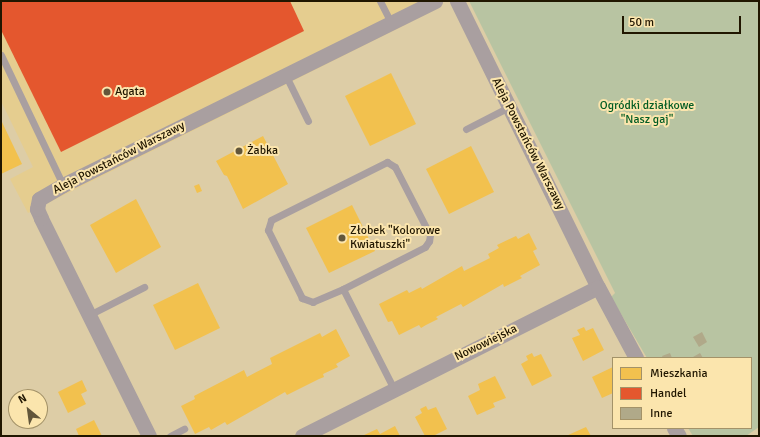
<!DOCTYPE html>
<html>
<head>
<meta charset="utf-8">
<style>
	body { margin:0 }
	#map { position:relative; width:760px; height:437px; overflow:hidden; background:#ddcda6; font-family:Signika,sans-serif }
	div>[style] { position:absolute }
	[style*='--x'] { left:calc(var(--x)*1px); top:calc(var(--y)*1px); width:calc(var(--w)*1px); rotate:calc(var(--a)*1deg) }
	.built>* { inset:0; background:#e5cd8f }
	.green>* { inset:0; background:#b8c4a2 }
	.homes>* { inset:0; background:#f2c14e }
	.shops>* { inset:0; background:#e4572e }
	.building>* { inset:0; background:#b0a989 }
	.service>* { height:7px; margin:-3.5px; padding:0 3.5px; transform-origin:3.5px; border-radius:3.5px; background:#a99fa0 }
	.minor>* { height:15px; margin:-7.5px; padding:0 7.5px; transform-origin:7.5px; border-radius:7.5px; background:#a99fa0 }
	.dots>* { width:11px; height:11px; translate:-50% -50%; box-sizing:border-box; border:2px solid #fbe5ad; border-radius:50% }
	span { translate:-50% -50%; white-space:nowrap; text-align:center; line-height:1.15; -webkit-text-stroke:4px #fbe5ad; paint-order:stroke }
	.poi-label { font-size:12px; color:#201600 }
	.left { translate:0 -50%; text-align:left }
	.park-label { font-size:12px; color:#025c24 }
	.street-label { font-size:12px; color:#201600 }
	.frame { position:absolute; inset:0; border:2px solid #201600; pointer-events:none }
	.legend { position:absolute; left:612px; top:357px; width:140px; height:72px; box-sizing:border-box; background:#fbe5ad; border:1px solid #a39268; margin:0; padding:5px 7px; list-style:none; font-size:12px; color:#201600 }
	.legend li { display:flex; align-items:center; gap:8px; height:20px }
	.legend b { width:20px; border:1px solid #a39268 }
	.north { position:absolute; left:8px; top:389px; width:40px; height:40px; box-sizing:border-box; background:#fbe5ad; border:1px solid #a39268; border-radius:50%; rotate:331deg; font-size:11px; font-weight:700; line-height:16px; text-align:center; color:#201600 }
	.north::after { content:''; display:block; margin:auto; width:14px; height:18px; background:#62563a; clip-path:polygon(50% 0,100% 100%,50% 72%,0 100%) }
	.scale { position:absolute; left:622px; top:16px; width:119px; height:18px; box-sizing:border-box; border:2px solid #201600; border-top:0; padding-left:5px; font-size:12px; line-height:14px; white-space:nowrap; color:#201600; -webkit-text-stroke:3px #fbe5ad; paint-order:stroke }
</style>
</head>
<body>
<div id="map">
	<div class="built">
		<div style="clip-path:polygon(1px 1px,431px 1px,437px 9px,28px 213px,10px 179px,33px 167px,1px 101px)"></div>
	</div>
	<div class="green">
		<div style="clip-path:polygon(469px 1px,759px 1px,759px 427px,746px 436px,693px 436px,688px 428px,751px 428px,751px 358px,647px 358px,611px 297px,615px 293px)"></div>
	</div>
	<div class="homes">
		<div style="clip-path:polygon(391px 73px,416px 124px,370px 146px,345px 96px)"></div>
		<div style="clip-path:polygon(1px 120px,22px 164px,1px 174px)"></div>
		<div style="clip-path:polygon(263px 136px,288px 184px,243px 209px,227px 176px,224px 175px,216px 161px)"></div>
		<div style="clip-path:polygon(471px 146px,494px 192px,449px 214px,426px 169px)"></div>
		<div style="clip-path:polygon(199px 184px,202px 191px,197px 193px,194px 186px)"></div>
		<div style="clip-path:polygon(136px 199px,161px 247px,116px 273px,90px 225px)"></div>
		<div style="clip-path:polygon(352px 205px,375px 251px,329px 273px,306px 228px)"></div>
		<div style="clip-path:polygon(529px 233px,537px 249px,533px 251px,540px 265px,520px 276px,522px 278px,504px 287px,503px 284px,463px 307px,461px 304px,436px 317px,438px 319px,426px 325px,421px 328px,419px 325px,399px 335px,392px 321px,388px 322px,379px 304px,407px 290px,409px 293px,421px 287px,422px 289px,462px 266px,464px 271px,490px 258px,488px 254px,499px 248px,497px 245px,516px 236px,518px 239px)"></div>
		<div style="clip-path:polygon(198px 283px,220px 328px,175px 350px,153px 305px)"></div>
		<div style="clip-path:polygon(584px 327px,586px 331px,593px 328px,604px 350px,583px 361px,572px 338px,580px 335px,577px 330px)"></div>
		<div style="clip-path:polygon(336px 329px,350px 356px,336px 364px,338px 367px,323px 374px,324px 377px,319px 379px,287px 395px,285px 392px,227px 425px,225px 422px,211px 430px,209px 427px,195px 434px,181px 406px,195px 399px,194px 396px,244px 370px,247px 377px,272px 364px,270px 358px,320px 333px,322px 337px)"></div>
		<div style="clip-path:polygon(532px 353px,534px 357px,541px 354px,552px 376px,532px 386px,521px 364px,528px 360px,526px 356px)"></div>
		<div style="clip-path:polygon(613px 367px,613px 393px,602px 398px,592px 377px)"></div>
		<div style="clip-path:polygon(495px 376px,506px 398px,493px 403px,495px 407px,477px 415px,468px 396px,480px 390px,478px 384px)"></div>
		<div style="clip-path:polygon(82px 380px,87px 391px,81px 394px,86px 404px,68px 413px,58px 392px)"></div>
		<div style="clip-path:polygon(426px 406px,428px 410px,436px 407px,447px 429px,433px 436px,425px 436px,415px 417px,422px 413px,420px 409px)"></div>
		<div style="clip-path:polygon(94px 420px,102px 436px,79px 436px,76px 429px)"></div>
		<div style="clip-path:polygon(395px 426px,400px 436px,362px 436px,377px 429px,380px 434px)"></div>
		<div style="clip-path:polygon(586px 427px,591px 436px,566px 436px)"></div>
	</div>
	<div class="shops">
		<div style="clip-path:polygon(1px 1px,290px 1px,304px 31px,61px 152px,1px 30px)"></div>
	</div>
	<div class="building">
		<div style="clip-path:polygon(702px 332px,707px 342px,699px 347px,693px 337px)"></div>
		<div style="clip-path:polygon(670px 353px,672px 358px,663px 358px,662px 356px)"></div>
		<div style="clip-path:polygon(700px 353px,703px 358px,694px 358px,693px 357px)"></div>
	</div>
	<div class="service">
		<div style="--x:380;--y:1;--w:25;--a:63"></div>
		<div style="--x:1;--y:55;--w:144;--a:64.5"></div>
		<div style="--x:286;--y:76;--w:50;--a:63.9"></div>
		<div style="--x:466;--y:129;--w:48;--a:-27.1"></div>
		<div style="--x:343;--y:289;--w:33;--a:157"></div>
		<div style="--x:313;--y:302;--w:12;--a:-160"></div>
		<div style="--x:302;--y:298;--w:76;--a:-116.6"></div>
		<div style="--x:268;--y:230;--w:10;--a:-73"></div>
		<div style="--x:271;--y:220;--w:130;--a:-26.6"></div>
		<div style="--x:387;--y:162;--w:9;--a:32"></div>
		<div style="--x:395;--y:167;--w:76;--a:62.8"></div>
		<div style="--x:430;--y:235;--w:6;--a:99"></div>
		<div style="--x:429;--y:241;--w:7;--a:124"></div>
		<div style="--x:425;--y:247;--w:92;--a:152.9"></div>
		<div style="--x:343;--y:289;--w:112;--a:63"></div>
		<div style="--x:89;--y:315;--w:62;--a:-27"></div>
		<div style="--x:170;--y:436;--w:16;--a:-27"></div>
	</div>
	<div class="minor">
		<div style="--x:457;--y:1;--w:319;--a:63.8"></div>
		<div style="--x:674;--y:428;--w:9;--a:58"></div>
		<div style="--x:149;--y:436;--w:243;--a:-116.4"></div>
		<div style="--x:41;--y:218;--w:10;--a:-114"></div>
		<div style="--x:37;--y:209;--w:10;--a:-79"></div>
		<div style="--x:39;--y:199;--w:28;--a:-30"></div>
		<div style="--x:63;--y:185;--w:415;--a:-26.3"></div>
		<div style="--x:302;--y:436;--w:331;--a:-26.7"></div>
		<div style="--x:598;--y:287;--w:81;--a:61.8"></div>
	</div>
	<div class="dots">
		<div style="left:107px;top:92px;background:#62563a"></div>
		<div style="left:239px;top:151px;background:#62563a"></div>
		<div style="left:342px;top:238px;background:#62563a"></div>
	</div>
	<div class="poi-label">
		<span class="left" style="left:115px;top:92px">Agata</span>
		<span class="left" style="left:247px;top:151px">Żabka</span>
		<span class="left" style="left:350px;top:238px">Złobek "Kolorowe<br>Kwiatuszki"</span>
	</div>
	<div class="park-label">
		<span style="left:647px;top:113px">Ogródki działkowe<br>"Nasz gaj"</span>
	</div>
	<div class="street-label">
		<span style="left:528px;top:144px;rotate:63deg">Aleja Powstańców Warszawy</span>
		<span style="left:119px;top:158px;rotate:-27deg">Aleja Powstańców Warszawy</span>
		<span style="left:486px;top:343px;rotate:-26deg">Nowowiejska</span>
	</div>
	<div class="frame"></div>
	<ul class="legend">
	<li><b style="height:11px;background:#f2c14e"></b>Mieszkania</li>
	<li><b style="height:11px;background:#e4572e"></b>Handel</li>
	<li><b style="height:11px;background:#b0a989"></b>Inne</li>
	</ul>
	<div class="north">N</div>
	<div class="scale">50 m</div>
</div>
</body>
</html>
